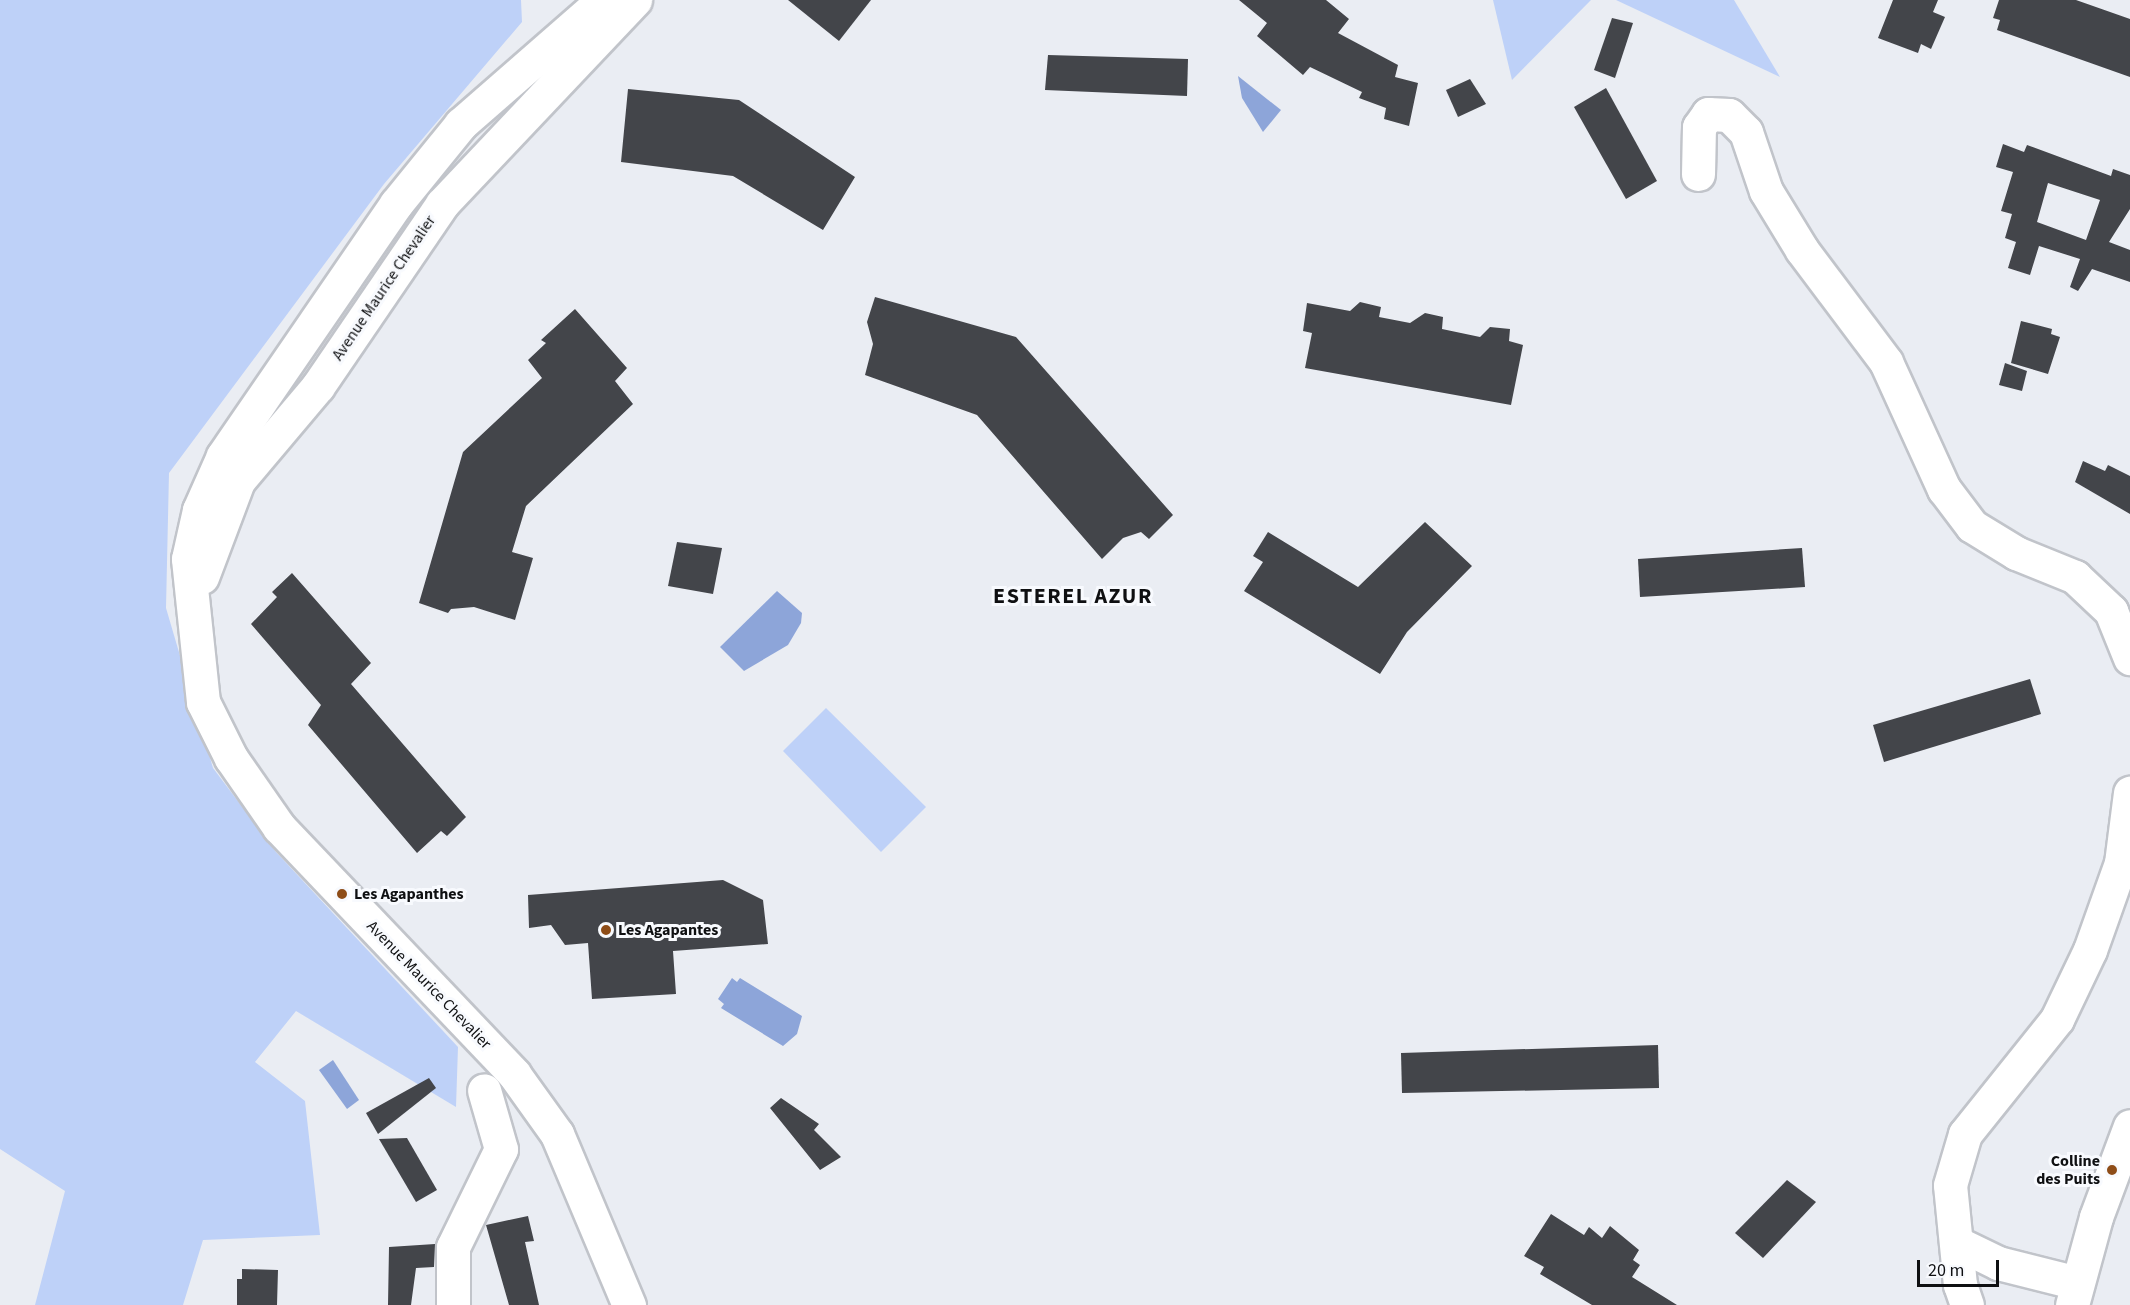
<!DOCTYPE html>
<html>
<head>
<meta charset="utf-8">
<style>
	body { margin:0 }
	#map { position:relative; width:2130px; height:1305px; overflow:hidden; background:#eaedf3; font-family:"Source Sans 3",sans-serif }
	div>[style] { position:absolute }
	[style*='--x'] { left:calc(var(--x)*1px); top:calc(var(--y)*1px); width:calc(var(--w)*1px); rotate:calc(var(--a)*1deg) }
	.green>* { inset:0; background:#bed1f8 }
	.water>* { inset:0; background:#8da5d9 }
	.building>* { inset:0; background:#43454a }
	.roads { filter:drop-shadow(2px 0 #c1c4ca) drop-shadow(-2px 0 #c1c4ca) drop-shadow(0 2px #c1c4ca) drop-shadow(0 -2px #c1c4ca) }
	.minor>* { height:33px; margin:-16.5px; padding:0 16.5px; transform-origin:16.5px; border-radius:16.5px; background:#fff }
	.major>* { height:33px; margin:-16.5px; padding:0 16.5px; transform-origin:16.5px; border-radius:16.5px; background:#fff }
	.dots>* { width:16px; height:16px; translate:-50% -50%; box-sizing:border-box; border:3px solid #f8fafe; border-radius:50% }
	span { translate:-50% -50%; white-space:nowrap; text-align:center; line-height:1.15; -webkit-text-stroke:6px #f8fafe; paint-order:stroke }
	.street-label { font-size:16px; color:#0f1012 }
	.poi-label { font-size:16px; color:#0f1012; font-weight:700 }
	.left { translate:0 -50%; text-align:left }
	.right { translate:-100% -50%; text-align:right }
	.district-label { font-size:22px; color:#0f1012; font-weight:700; letter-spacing:1.5px }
	.scale { position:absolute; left:1917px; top:1260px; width:82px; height:27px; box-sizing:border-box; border:3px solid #0f1012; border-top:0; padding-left:8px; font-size:18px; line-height:21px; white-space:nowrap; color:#0f1012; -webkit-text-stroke:4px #f8fafe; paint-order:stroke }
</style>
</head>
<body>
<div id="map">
	<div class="green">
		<div style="clip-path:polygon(0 0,521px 0,522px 22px,384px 184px,169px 473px,166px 608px,213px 768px,276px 852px,458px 1047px,456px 1107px,296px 1011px,255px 1062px,305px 1101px,320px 1235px,203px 1240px,183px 1305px,35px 1305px,65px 1191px,0 1149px)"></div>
		<div style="clip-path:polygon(1493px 0,1591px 0,1512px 80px)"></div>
		<div style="clip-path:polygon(1616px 0,1734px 0,1780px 77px)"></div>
		<div style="clip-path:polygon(826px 708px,926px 807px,881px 852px,783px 751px)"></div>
	</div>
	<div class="water">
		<div style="clip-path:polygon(1238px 76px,1281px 110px,1263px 132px,1242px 98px)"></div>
		<div style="clip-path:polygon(777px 591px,802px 613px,801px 623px,788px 645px,744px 671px,720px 647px)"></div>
		<div style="clip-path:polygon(732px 978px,737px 982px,740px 978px,802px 1016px,797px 1034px,783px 1046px,721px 1008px,724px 1004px,718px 999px)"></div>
		<div style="clip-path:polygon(333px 1060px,359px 1100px,347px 1109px,319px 1070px)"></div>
	</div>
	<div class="building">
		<div style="clip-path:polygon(788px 0,871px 0,839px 41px)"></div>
		<div style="clip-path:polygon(1239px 0,1326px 0,1349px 19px,1338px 33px,1398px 65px,1395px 77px,1418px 83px,1409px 126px,1384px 119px,1386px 108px,1359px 98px,1362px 92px,1310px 67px,1303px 75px,1257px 36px,1267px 23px)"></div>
		<div style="clip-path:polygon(1893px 0,1938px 0,1933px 12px,1945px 17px,1931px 49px,1921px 44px,1918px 53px,1878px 38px)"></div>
		<div style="clip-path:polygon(1999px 0,2076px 0,2130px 19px,2130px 77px,1997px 30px,2000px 20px,1993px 18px)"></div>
		<div style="clip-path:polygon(1612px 18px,1633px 23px,1615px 78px,1594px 70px)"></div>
		<div style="clip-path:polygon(1048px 55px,1188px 59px,1187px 96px,1045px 90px)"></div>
		<div style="clip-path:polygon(1470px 79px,1486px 104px,1458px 117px,1446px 90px)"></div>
		<div style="clip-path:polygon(1606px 88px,1657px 181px,1626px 199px,1574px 107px)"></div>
		<div style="clip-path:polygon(628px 89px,739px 100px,855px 177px,823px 230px,733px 176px,621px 162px)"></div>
		<div style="clip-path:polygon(evenodd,2003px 144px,2024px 152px,2027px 145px,2111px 176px,2113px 169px,2130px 175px,2130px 209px,2109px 242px,2130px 250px,2130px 282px,2092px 269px,2078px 291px,2070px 287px,2080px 259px,2039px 246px,2030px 275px,2008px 268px,2016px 242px,2005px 238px,2012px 214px,2001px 211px,2013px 172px,1996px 167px,2003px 144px,2048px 183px,2100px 200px,2086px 240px,2037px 222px,2048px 183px)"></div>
		<div style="clip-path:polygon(875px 297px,1016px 337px,1173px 515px,1149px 539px,1141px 532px,1123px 538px,1102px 559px,977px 415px,865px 375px,873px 344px,867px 322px)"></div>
		<div style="clip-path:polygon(1360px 302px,1381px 307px,1379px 317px,1410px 323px,1425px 313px,1443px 317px,1442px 329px,1480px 337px,1490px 327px,1510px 329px,1509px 341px,1523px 345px,1511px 405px,1305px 368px,1312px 333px,1303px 331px,1307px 303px,1350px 311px)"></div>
		<div style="clip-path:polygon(575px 309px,627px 368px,615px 381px,633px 404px,526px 506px,512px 552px,533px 558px,515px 620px,474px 607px,451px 609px,448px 613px,419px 603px,463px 452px,542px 378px,528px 360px,546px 343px,541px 340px)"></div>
		<div style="clip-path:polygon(2021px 321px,2052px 329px,2051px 334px,2060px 337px,2048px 374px,2011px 363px)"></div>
		<div style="clip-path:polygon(2005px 363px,2027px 371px,2022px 391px,1999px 385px)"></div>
		<div style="clip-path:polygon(2083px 461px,2105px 471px,2108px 465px,2130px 476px,2130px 514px,2075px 482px)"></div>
		<div style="clip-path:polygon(1425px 522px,1472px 566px,1407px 632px,1380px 674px,1244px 591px,1263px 562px,1253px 556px,1268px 532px,1358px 587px)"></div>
		<div style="clip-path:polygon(677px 542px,722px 548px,713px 594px,668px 586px)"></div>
		<div style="clip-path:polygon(1802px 548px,1805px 587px,1640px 597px,1638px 559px)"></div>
		<div style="clip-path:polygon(292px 573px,371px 663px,351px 684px,466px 817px,447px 836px,441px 831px,417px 853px,308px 725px,321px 705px,251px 624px,277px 597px,272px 592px)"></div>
		<div style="clip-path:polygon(2030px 679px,2041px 714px,1884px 762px,1873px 725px)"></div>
		<div style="clip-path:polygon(723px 880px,763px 900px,768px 944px,673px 951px,676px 994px,592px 999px,588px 943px,565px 945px,551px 925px,529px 928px,528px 895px)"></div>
		<div style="clip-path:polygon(1658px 1045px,1659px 1088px,1402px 1093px,1401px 1053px)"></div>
		<div style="clip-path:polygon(429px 1078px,436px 1088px,378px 1134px,366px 1113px)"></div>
		<div style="clip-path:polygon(781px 1098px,819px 1124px,814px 1130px,841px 1157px,820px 1170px,770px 1108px)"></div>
		<div style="clip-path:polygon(407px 1138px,437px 1190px,416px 1202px,379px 1139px)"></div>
		<div style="clip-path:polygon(1787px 1180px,1816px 1202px,1763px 1258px,1735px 1233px)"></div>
		<div style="clip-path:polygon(1551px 1214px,1584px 1235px,1589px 1227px,1602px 1238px,1610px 1226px,1639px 1250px,1633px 1260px,1640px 1265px,1632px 1277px,1677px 1305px,1592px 1305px,1540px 1274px,1544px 1267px,1524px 1256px)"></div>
		<div style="clip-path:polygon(528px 1216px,534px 1241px,525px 1242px,539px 1305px,509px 1305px,486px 1225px)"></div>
		<div style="clip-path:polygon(435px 1244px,434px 1267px,416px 1268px,411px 1305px,388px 1305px,389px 1247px)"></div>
		<div style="clip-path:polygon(242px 1269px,278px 1270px,277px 1305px,237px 1305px,237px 1279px,242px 1279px)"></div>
	</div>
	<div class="roads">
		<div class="minor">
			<div style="--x:603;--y:0;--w:189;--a:138.9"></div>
			<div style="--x:461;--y:124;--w:103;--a:129.1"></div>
			<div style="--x:396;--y:204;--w:306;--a:124.5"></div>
			<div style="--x:223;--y:456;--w:59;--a:114"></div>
			<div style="--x:199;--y:510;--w:50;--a:102.7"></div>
			<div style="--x:188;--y:559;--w:144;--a:84"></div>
			<div style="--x:203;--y:702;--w:63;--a:63.4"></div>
			<div style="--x:231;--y:758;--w:84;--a:55.2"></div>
			<div style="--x:279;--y:827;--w:341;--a:46.4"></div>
			<div style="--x:514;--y:1074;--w:74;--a:54.4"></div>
			<div style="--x:557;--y:1134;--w:186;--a:67.2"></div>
			<div style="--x:1698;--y:174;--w:47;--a:-88.8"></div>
			<div style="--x:1699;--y:127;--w:16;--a:-55"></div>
			<div style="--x:1708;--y:114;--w:21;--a:3"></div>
			<div style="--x:1729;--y:115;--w:24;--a:45"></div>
			<div style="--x:1746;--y:132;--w:62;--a:71.3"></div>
			<div style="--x:1766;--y:191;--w:69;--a:58.6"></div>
			<div style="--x:1802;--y:250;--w:140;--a:53.1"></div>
			<div style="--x:1886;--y:362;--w:140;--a:65.5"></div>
			<div style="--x:1944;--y:489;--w:46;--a:52.9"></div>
			<div style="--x:1972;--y:526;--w:52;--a:31.5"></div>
			<div style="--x:2016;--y:553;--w:64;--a:22.1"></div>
			<div style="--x:2075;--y:577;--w:50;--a:43.4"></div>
			<div style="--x:2111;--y:611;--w:51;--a:68"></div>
			<div style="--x:202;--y:577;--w:103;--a:-69.4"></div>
			<div style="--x:238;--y:481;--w:124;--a:-49.9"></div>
			<div style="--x:318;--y:386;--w:220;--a:-55.7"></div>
			<div style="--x:442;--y:204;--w:281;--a:-46.6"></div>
			<div style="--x:1957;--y:1243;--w:46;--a:26"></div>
			<div style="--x:1998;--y:1263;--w:81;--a:14.2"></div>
			<div style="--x:453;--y:1305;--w:58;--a:-90"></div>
			<div style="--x:453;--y:1247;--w:109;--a:-63.9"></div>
			<div style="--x:501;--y:1149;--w:61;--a:-106.1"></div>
			<div style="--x:1967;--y:1305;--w:21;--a:-109"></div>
			<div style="--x:1960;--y:1285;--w:100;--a:-95.7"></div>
			<div style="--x:1950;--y:1185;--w:53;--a:-73.6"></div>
			<div style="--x:1965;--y:1134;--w:147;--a:-51.3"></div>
			<div style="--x:2057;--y:1019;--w:76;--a:-64.4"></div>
			<div style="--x:2090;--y:950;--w:92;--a:-70.4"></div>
			<div style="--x:2121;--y:863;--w:71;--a:-82.7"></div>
		</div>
		<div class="major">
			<div style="--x:2072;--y:1305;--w:91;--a:-74.7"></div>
			<div style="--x:2096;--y:1217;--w:97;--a:-69.5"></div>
		</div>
	</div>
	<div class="dots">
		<div style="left:342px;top:894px;background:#8e4d18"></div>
		<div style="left:606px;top:930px;background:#8e4d18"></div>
		<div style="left:2112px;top:1170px;background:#8e4d18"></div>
	</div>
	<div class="street-label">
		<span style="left:384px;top:288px;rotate:-56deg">Avenue Maurice Chevalier</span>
		<span style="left:429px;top:985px;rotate:46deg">Avenue Maurice Chevalier</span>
	</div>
	<div class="poi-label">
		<span class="left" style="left:354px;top:894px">Les Agapanthes</span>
		<span class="left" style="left:618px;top:930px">Les Agapantes</span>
		<span class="right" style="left:2100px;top:1170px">Colline<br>des Puits</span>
	</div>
	<div class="district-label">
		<span style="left:1073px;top:597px">ESTEREL AZUR</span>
	</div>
	<div class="scale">20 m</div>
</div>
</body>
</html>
